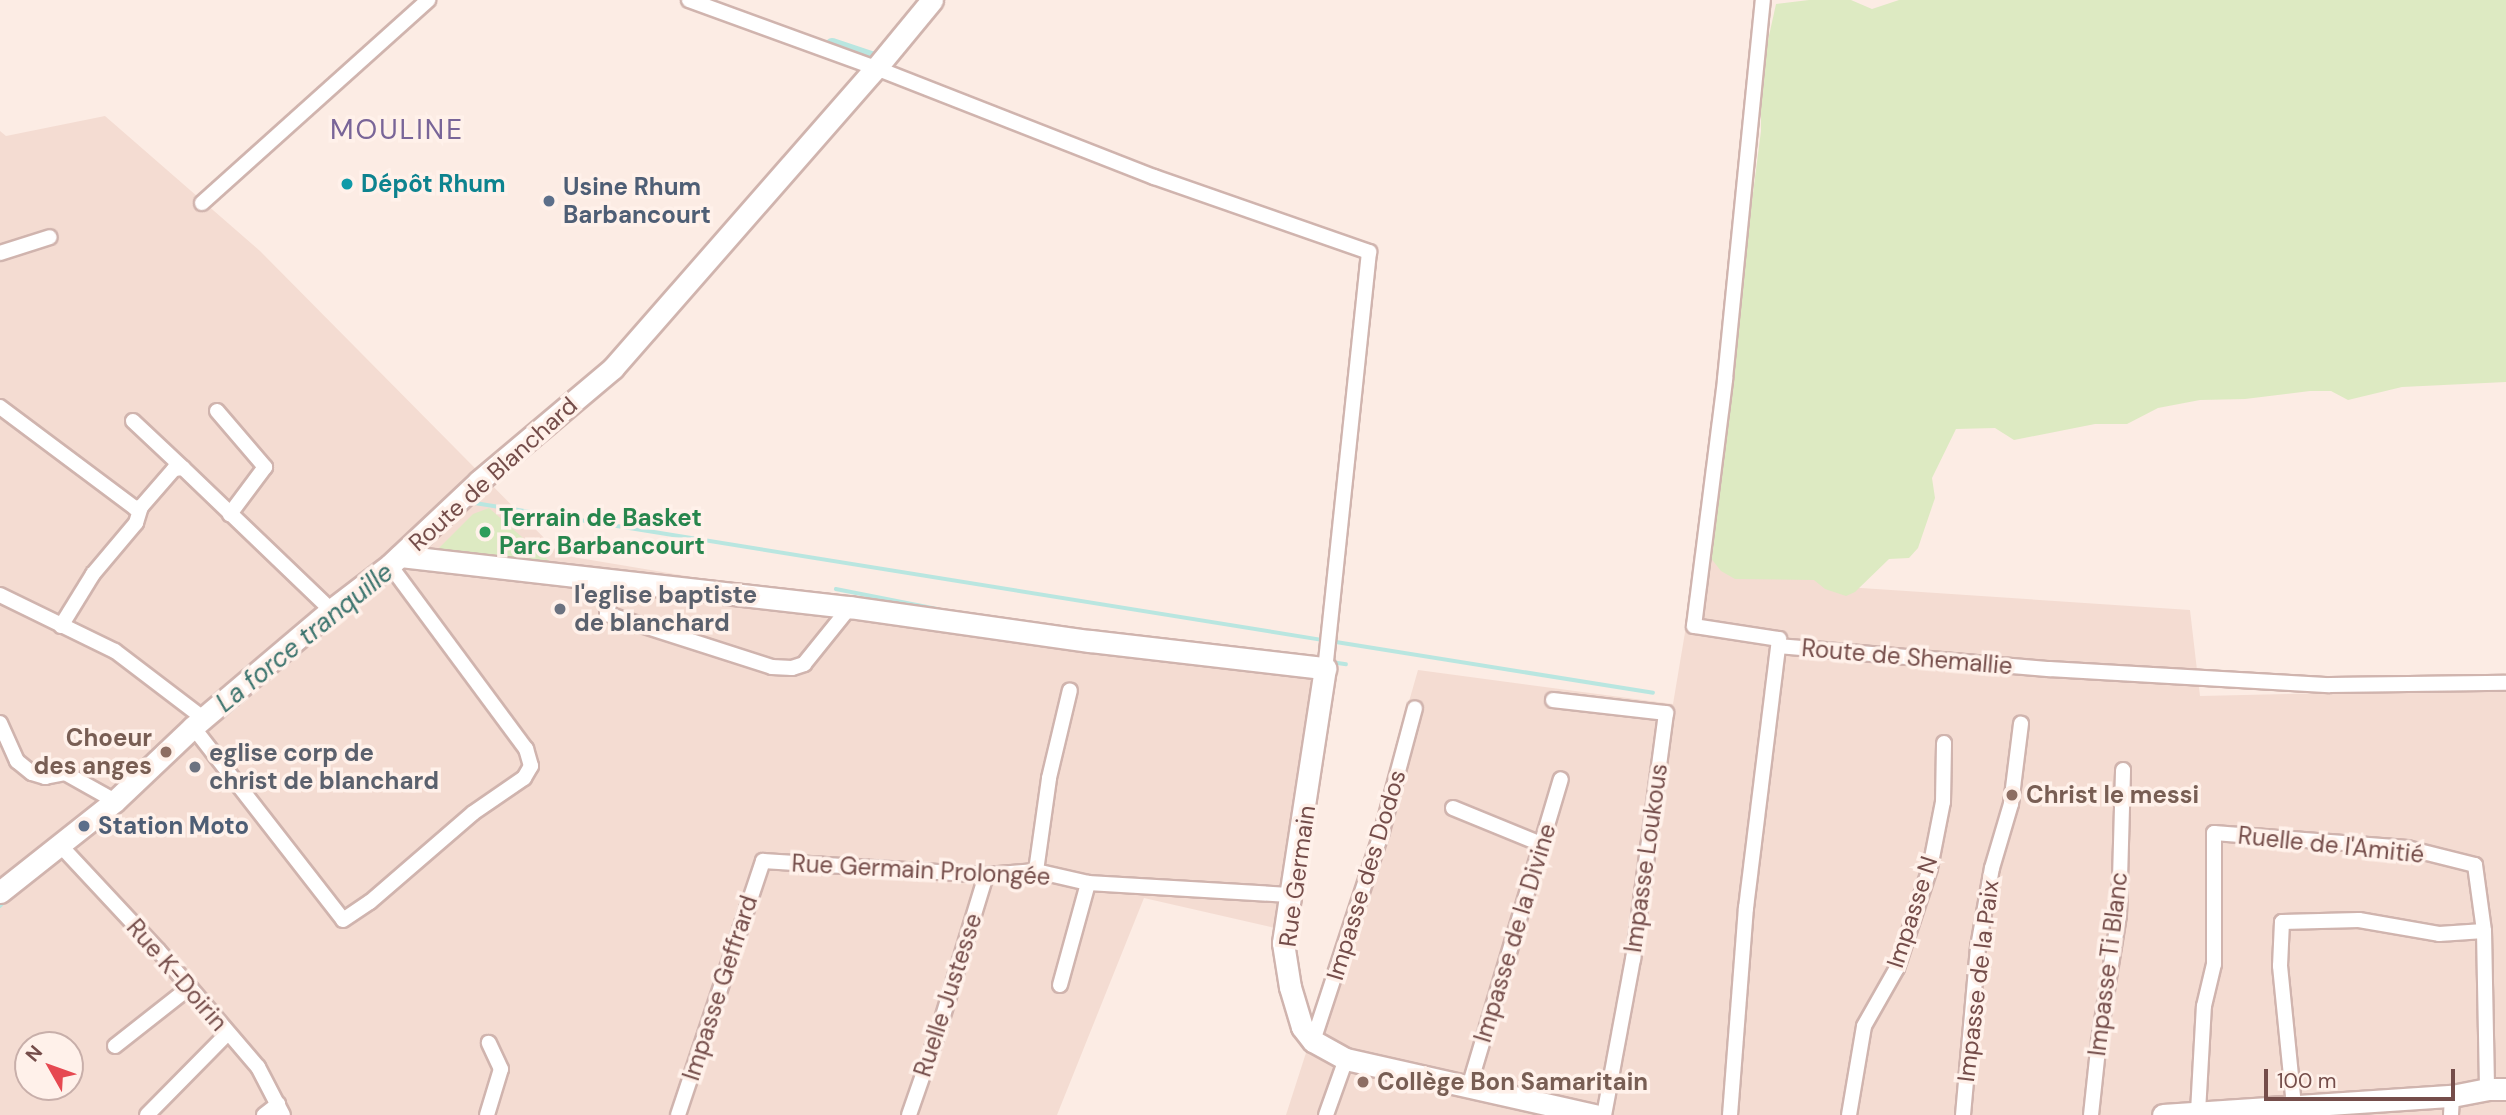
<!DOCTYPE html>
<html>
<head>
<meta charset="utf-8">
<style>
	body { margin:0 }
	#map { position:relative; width:2506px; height:1115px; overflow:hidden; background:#fcece4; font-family:"DM Sans",sans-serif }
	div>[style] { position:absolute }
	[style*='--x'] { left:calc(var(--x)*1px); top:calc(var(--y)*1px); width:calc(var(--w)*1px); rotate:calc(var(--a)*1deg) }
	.residential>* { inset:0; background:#f4dcd2 }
	.green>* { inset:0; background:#ddeac2 }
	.stream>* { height:3.5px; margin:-1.75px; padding:0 1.75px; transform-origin:1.75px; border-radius:1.75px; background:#b9e6e0 }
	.canal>* { height:14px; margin:-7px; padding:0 7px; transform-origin:7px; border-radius:7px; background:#b9e6e0 }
	.roads { filter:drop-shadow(2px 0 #d0b4ae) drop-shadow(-2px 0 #d0b4ae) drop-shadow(0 2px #d0b4ae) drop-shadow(0 -2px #d0b4ae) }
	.street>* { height:14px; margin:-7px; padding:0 7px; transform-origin:7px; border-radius:7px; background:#fff }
	.secondary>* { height:21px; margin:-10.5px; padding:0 10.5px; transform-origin:10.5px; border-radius:10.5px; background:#fff }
	.dots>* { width:19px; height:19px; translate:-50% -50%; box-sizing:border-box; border:4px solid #fff1ea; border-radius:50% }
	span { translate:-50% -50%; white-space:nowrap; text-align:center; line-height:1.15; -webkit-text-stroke:7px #fff1ea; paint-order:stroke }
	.culture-label { font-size:24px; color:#0d838f; font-weight:700 }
	.left { translate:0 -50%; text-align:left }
	.service-label { font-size:24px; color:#4e5e75; font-weight:700 }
	.street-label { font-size:24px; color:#754d4a }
	.leisure-label { font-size:24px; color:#27864d; font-weight:700 }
	.worship-label { font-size:24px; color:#5b616d; font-weight:700 }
	.education-label { font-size:24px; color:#785e54; font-weight:700 }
	.right { translate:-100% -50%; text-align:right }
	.water-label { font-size:26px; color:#3a736d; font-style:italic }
	.quarter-label { font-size:28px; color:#796598; letter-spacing:2px }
	.north { position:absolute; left:14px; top:1031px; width:70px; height:70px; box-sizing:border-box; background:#fff1ea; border:2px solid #c8afaa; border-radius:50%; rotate:310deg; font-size:19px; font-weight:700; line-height:28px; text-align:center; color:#754d4a }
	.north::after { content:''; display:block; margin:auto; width:24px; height:32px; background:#e64951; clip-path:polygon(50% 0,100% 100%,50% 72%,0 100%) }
	.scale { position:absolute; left:2264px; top:1069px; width:191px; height:32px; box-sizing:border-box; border:4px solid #754d4a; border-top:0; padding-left:9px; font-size:21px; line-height:24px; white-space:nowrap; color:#754d4a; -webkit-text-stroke:5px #fff1ea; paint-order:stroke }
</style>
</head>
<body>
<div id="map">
	<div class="residential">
		<i style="clip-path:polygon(evenodd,105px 116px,260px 251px,561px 555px,758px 588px,1333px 666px,1288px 931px,1144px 898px,1057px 1115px,0 1115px,0 131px,6px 136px,105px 116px,28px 1045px,70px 1045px,70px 1087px,28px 1087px,28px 1045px)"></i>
		<i style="clip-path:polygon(1701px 537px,1846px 587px,2190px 610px,2200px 696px,2506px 689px,2506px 1115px,1286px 1115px,1331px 975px,1418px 670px,1673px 704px)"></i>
	</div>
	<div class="green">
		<i style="clip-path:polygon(1809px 0,1851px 0,1872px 9px,1899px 0,2506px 0,2506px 382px,2402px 387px,2348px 400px,2331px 391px,2310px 391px,2245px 399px,2200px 400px,2158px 408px,2127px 424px,2095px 424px,2014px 440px,1995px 428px,1956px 429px,1932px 478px,1935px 498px,1918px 548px,1909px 558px,1889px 559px,1855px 592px,1846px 596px,1825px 589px,1814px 580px,1735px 579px,1721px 571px,1710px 557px,1711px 518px,1761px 131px,1761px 72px,1776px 4px)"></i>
		<i style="clip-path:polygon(489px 508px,555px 566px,436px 551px,473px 514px)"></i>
	</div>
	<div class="stream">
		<i style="--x:475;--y:503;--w:859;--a:9.18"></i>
		<i style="--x:836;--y:589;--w:104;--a:11.1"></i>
		<i style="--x:1330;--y:641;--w:327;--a:9.1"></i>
		<i style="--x:1331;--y:662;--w:15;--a:8"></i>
		<i style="--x:0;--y:906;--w:11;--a:-45"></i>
	</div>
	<div class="canal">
		<i style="--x:832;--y:45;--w:44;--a:18.4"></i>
	</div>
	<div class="roads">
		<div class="street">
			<i style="--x:689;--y:0;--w:199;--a:20"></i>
			<i style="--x:876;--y:68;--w:299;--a:21.4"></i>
			<i style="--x:1154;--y:177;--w:228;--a:19.2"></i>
			<i style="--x:1369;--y:252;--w:418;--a:96"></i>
			<i style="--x:202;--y:203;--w:304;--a:-41.9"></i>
			<i style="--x:0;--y:253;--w:52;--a:-17.7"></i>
			<i style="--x:0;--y:407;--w:169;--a:36.8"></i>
			<i style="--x:135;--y:508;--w:6;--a:-9"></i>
			<i style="--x:141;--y:507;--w:50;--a:-49"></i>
			<i style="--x:174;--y:469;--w:9;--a:-6"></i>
			<i style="--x:183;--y:468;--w:205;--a:43.8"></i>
			<i style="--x:217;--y:411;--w:74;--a:49.4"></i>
			<i style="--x:265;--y:467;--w:59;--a:126.7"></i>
			<i style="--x:133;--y:421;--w:69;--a:43.2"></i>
			<i style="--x:614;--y:581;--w:34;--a:102"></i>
			<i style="--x:607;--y:614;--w:173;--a:17.8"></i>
			<i style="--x:772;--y:667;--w:20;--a:3"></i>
			<i style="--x:792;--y:668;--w:13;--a:-18"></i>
			<i style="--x:804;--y:664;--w:73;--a:-51.1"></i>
			<i style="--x:0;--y:595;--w:128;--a:26"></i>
			<i style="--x:115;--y:651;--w:111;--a:37.3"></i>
			<i style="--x:61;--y:626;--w:61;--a:-58.4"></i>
			<i style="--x:93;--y:574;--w:67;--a:-49.9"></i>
			<i style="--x:136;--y:523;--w:17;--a:-73"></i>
			<i style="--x:1779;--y:646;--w:271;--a:4.9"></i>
			<i style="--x:2049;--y:669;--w:281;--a:3.3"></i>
			<i style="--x:2330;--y:685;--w:176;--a:-0.7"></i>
			<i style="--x:1553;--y:700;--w:114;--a:6.6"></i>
			<i style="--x:1666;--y:713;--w:248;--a:97.6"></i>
			<i style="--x:1633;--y:959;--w:159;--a:100.5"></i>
			<i style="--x:0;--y:723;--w:42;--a:65.9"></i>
			<i style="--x:17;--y:761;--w:19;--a:39"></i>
			<i style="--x:32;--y:773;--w:14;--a:17"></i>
			<i style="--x:45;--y:777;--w:20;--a:-11"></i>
			<i style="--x:65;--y:773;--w:57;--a:29.2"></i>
			<i style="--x:193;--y:727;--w:244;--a:52.1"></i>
			<i style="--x:343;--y:920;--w:32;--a:-34"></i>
			<i style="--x:370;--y:902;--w:136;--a:-40.8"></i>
			<i style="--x:473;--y:813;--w:62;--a:-34.5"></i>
			<i style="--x:524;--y:778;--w:14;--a:-60"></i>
			<i style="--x:531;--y:766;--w:18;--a:-106"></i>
			<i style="--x:526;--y:749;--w:229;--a:-126.5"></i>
			<i style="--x:1453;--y:808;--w:95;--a:22.2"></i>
			<i style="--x:59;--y:844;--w:145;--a:47"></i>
			<i style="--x:158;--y:950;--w:154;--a:49.5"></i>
			<i style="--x:258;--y:1067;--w:54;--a:62.5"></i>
			<i style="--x:1036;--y:871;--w:94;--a:-82"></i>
			<i style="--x:1049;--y:778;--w:90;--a:-76.6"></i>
			<i style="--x:1060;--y:985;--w:106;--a:-74.6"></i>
			<i style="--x:1313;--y:1041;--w:221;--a:-71.8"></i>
			<i style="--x:1382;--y:831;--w:127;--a:-75"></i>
			<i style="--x:115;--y:1046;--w:95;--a:-38.2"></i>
			<i style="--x:1469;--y:1087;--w:321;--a:-73.4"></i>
			<i style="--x:2294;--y:1106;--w:141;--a:-95.7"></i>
			<i style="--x:2280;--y:966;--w:44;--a:-87.4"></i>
			<i style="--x:2282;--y:922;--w:77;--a:-1.5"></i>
			<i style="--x:2359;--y:920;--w:81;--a:9.9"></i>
			<i style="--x:2439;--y:934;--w:45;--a:-3.8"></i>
			<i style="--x:2198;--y:1112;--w:106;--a:-86.8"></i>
			<i style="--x:2204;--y:1006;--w:43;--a:-76.6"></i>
			<i style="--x:2214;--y:964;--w:131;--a:-90"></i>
			<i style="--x:2214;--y:833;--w:194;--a:4.4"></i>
			<i style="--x:2407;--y:848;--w:70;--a:14"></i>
			<i style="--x:2475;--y:865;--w:67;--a:82.2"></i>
			<i style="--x:2484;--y:931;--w:158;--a:88.9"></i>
			<i style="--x:147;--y:1115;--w:115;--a:-45.4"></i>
			<i style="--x:264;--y:1115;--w:18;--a:-38"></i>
			<i style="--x:487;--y:1115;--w:48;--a:-73.1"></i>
			<i style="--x:501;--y:1069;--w:29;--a:-115"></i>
			<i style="--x:678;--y:1115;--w:268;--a:-71.5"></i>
			<i style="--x:763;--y:861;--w:223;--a:3.6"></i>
			<i style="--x:986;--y:875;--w:50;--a:-4.6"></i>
			<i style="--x:1036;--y:871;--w:53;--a:13"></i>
			<i style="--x:1088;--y:883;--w:201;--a:3.4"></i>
			<i style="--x:909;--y:1115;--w:91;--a:-70.8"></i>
			<i style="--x:939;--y:1029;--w:161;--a:-73"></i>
			<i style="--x:1326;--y:1115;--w:59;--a:-70.3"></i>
			<i style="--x:1730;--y:1115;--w:208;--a:-85.6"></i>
			<i style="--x:1746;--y:908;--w:271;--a:-83"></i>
			<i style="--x:1779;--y:639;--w:86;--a:-171.3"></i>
			<i style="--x:1694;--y:626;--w:249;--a:-82.8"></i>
			<i style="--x:1725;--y:379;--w:381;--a:-84.3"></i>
			<i style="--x:1849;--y:1115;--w:90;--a:-80.4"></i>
			<i style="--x:1864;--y:1026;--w:67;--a:-60.4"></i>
			<i style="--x:1897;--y:968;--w:105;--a:-71.7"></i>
			<i style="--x:1930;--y:868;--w:67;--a:-78.9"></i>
			<i style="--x:1943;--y:802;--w:59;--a:-89"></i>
			<i style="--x:1963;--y:1115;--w:169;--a:-84.9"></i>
			<i style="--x:1978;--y:947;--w:80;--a:-80"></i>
			<i style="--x:1992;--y:868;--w:67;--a:-73.5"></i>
			<i style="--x:2011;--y:804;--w:81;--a:-82.9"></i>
			<i style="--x:2091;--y:1115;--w:75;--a:-83.9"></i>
			<i style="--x:2099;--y:1040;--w:127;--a:-80.9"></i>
			<i style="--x:2119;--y:915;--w:145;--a:-88.4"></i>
			<i style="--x:2451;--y:1115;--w:19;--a:-87"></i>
		</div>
		<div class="secondary">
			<i style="--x:400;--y:556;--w:453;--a:6.5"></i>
			<i style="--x:850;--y:607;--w:242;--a:8.1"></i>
			<i style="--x:1090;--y:641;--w:237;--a:6.6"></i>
			<i style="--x:1325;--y:668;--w:278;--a:98.7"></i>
			<i style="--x:1283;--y:943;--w:45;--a:81"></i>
			<i style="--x:1290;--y:987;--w:42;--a:73.3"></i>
			<i style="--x:1302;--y:1027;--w:18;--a:52"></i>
			<i style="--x:1313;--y:1041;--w:38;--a:29"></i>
			<i style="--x:1346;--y:1059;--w:255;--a:12.7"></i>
			<i style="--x:0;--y:892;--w:147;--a:-38.4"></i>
			<i style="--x:115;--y:801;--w:108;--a:-43.5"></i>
			<i style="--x:193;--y:727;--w:181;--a:-40.3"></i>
			<i style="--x:331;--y:610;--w:74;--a:-37.3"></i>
			<i style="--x:390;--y:565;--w:122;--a:-43.3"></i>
			<i style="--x:479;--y:481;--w:175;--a:-40.1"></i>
			<i style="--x:613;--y:368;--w:399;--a:-48.8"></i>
			<i style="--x:876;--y:68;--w:88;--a:-50.5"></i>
			<i style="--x:2163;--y:1115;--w:290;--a:-3.8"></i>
			<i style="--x:2452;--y:1096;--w:36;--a:-11"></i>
			<i style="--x:2487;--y:1089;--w:19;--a:0"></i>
		</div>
	</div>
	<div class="dots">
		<i style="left:347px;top:184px;background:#0f9aa8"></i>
		<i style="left:549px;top:201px;background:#5c6f8a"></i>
		<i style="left:485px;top:532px;background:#2e9e5b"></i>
		<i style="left:560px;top:609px;background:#6b7280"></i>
		<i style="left:166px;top:752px;background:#8d6e63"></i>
		<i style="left:195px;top:767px;background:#6b7280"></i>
		<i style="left:2012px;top:795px;background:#8d6e63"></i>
		<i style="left:84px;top:826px;background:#5c6f8a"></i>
		<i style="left:1363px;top:1082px;background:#8d6e63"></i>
	</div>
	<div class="culture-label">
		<span class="left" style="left:361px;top:184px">Dépôt Rhum</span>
	</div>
	<div class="service-label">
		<span class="left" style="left:563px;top:201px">Usine Rhum<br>Barbancourt</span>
		<span class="left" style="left:98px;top:826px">Station Moto</span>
	</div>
	<div class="street-label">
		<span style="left:493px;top:474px;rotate:-42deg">Route de Blanchard</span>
		<span style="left:1907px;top:657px;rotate:5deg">Route de Shemallie</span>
		<span style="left:2331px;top:845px;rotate:6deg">Ruelle de l'Amitié</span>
		<span style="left:1646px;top:858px;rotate:-82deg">Impasse Loukous</span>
		<span style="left:921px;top:870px;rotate:3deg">Rue Germain Prolongée</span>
		<span style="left:1366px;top:875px;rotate:-73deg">Impasse des Dodos</span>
		<span style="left:1297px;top:876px;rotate:-82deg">Rue Germain</span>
		<span style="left:1912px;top:912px;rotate:-72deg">Impasse N</span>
		<span style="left:1515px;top:933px;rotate:-73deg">Impasse de la Divine</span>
		<span style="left:2108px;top:964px;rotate:-83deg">Impasse Ti Blanc</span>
		<span style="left:177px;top:975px;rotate:49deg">Rue K-Doirin</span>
		<span style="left:1978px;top:981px;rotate:-83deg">Impasse de la Paix</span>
		<span style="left:720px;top:988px;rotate:-72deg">Impasse Geffrard</span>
		<span style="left:948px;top:995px;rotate:-72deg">Ruelle Justesse</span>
	</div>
	<div class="leisure-label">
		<span class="left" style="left:499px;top:532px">Terrain de Basket<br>Parc Barbancourt</span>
	</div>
	<div class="worship-label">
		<span class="left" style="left:574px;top:609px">l'eglise baptiste<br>de blanchard</span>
		<span class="left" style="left:209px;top:767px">eglise corp de<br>christ de blanchard</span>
	</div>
	<div class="education-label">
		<span class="right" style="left:152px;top:752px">Choeur<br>des anges</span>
		<span class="left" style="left:2026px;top:795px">Christ le messi</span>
		<span class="left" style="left:1377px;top:1082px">Collège Bon Samaritain</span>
	</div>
	<div class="water-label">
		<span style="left:305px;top:638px;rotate:-39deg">La force tranquille</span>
	</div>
	<div class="quarter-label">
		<span style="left:397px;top:130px">MOULINE</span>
	</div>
	<div class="north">N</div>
	<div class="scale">100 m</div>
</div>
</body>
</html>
